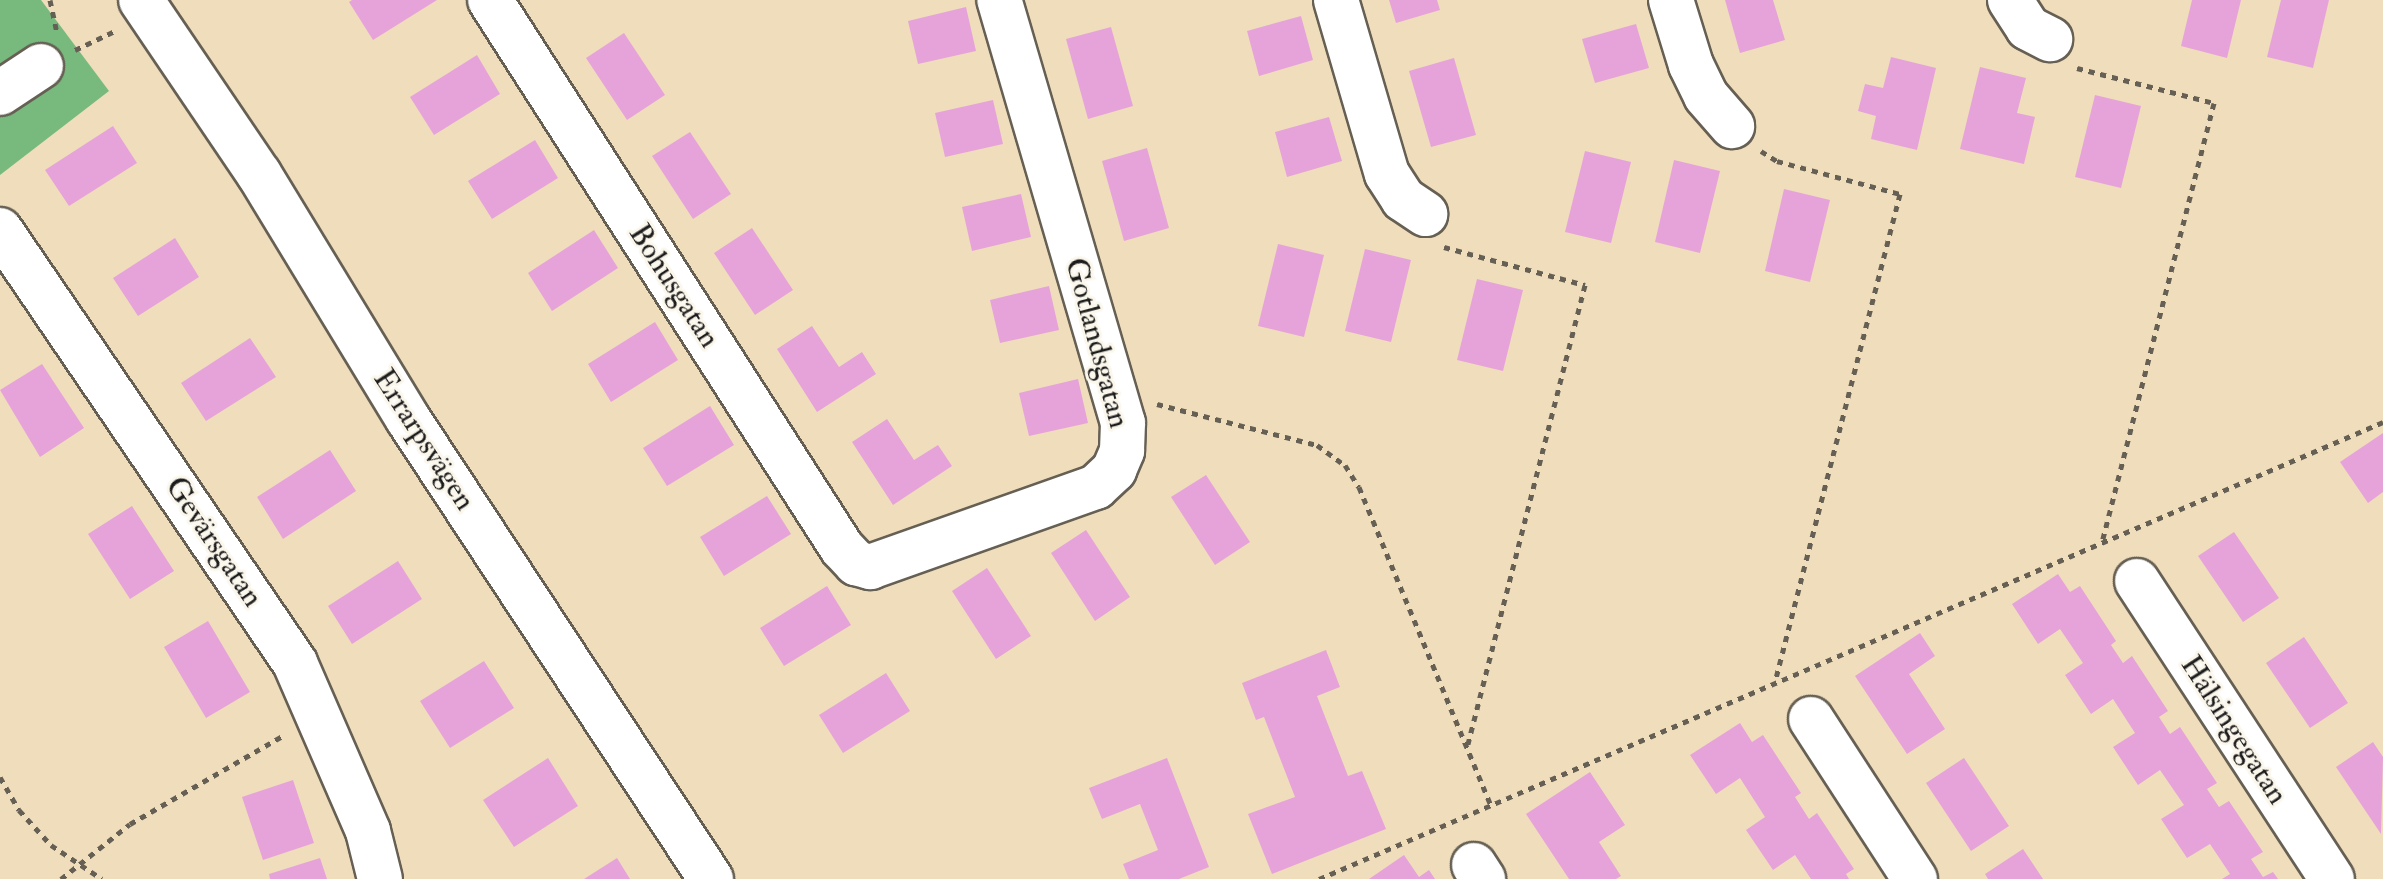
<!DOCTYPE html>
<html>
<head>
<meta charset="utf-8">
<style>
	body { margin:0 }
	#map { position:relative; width:2383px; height:879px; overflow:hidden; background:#f0ddbc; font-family:"IM FELL Double Pica",serif }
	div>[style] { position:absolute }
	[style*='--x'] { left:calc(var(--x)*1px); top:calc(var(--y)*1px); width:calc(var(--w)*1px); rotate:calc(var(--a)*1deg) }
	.forest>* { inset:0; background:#78ba7e }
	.building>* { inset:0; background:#e6a3da }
	.path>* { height:5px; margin-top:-2.5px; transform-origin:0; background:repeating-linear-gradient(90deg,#666054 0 6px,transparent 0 12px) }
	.roads { filter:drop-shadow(2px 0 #666054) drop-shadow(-2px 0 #666054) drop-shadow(0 2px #666054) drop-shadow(0 -2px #666054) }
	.minor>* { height:44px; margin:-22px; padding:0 22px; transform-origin:22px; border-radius:22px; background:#fff }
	span { translate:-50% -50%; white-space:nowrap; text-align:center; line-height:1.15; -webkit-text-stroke:6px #fbf7ec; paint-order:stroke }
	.street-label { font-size:30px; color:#1c1c1c }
</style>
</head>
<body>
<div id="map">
	<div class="forest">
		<i style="clip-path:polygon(0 0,41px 0,109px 91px,0 175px)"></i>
	</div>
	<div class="building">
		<i style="clip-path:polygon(437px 0,373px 40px,349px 2px,352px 0)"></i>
		<i style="clip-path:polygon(1389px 0,1437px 0,1440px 10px,1396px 23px)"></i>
		<i style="clip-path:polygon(1725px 0,1773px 0,1785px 40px,1740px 53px)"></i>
		<i style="clip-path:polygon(2192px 0,2241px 0,2227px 58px,2181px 46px)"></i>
		<i style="clip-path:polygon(2281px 0,2329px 0,2313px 68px,2267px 57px)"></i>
		<i style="clip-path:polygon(966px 7px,976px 51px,918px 64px,908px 21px)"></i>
		<i style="clip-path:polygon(1301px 16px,1313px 60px,1259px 76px,1247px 31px)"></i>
		<i style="clip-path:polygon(1636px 24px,1649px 68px,1595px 83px,1582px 39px)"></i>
		<i style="clip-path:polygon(1111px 27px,1133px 106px,1088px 119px,1066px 39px)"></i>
		<i style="clip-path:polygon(624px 33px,665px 95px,627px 120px,586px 58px)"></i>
		<i style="clip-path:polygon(477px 55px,500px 94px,434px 135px,410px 97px)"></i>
		<i style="clip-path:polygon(1891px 57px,1936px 68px,1917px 150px,1871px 139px,1876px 116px,1858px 111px,1865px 84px,1883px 88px)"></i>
		<i style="clip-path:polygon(1454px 58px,1476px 135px,1431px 147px,1409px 71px)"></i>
		<i style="clip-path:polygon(1980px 67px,2026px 78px,2017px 113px,2035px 117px,2024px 164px,1960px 149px)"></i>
		<i style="clip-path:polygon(2095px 95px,2141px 106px,2121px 188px,2075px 177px)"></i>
		<i style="clip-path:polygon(993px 100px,1003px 144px,945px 157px,935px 113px)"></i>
		<i style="clip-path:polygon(1329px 117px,1342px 161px,1287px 177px,1275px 132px)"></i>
		<i style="clip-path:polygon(113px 126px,137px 163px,69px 206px,45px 170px)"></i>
		<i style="clip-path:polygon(690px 132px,731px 194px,693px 219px,652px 156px)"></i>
		<i style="clip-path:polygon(535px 140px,558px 178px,492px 219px,468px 181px)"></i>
		<i style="clip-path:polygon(1147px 148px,1169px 228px,1124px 241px,1102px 161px)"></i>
		<i style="clip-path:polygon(1585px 151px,1631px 162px,1611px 243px,1565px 232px)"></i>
		<i style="clip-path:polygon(1674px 160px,1720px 171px,1700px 253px,1655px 242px)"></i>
		<i style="clip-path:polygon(1784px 189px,1830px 200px,1810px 282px,1765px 271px)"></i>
		<i style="clip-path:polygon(1021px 194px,1031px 237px,972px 251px,962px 207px)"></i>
		<i style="clip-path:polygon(752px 228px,793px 290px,755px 315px,714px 253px)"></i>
		<i style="clip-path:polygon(594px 230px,618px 268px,552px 311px,528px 273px)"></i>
		<i style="clip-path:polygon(175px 238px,199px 277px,138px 316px,113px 278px)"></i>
		<i style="clip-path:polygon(1278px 244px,1324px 255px,1304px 337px,1258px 326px)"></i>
		<i style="clip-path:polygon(1365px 249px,1411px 260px,1391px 342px,1345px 331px)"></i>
		<i style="clip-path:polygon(1477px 279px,1523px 290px,1503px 371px,1457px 360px)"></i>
		<i style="clip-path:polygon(1049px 286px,1059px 330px,1000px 343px,990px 300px)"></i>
		<i style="clip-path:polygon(655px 322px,678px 360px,611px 402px,588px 364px)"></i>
		<i style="clip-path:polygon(812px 326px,839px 367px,862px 352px,876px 374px,817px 412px,777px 349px)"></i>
		<i style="clip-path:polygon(250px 338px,276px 377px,206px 421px,181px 383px)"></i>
		<i style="clip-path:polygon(42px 364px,84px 428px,40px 457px,0 390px)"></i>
		<i style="clip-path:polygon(1078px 379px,1088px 423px,1029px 436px,1019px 393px)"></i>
		<i style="clip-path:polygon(710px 406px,734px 445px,667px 486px,643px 448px)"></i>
		<i style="clip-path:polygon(887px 419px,914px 460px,938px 445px,952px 466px,893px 505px,852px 442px)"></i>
		<i style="clip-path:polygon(2383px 433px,2383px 492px,2368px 503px,2340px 462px)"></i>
		<i style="clip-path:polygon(330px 450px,356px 491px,283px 539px,257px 497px)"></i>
		<i style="clip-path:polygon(1206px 475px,1250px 542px,1215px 565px,1171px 497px)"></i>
		<i style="clip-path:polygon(767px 496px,791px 534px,724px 576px,700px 537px)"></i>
		<i style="clip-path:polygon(132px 506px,174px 571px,130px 599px,88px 534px)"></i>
		<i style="clip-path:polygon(1086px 530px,1130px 597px,1095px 621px,1051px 553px)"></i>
		<i style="clip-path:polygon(2234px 532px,2279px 598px,2243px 622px,2198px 556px)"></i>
		<i style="clip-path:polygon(398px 561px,422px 599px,352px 644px,328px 606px)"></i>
		<i style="clip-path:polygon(987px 568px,1031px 636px,996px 659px,952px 591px)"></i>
		<i style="clip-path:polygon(2058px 574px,2070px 592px,2080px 586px,2116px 641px,2111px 645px,2123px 663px,2132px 656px,2168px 711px,2159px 717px,2170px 734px,2180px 727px,2217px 783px,2207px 789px,2219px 807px,2229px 801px,2263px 852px,2251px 859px,2263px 877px,2273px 872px,2278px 879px,2222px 879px,2230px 874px,2210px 844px,2187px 858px,2161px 819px,2184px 805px,2160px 770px,2138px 785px,2113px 747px,2135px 733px,2113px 699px,2091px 714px,2065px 675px,2083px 663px,2060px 629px,2038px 644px,2012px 604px)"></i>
		<i style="clip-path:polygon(827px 586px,851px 625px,784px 666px,760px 628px)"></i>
		<i style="clip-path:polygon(208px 621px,250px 692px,206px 718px,164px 647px)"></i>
		<i style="clip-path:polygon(1920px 633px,1935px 656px,1909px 674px,1945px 729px,1907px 754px,1855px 676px)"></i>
		<i style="clip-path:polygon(2304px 637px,2348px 703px,2310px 728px,2266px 663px)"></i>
		<i style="clip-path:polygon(1326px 650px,1340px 687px,1317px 696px,1348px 776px,1362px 771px,1386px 829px,1272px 874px,1248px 814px,1295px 797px,1264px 717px,1256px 720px,1242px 683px)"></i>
		<i style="clip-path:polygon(484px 661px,514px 708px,450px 748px,420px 701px)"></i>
		<i style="clip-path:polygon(886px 673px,910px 711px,843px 753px,819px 715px)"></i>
		<i style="clip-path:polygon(1740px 723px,1752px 742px,1763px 735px,1801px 793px,1795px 797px,1809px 819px,1817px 813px,1854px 869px,1846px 874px,1849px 879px,1811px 879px,1795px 855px,1773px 870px,1746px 830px,1765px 817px,1740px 778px,1716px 794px,1690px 755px)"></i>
		<i style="clip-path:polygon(2373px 742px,2383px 757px,2381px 834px,2336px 767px)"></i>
		<i style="clip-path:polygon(548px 758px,578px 806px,514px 847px,483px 800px)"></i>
		<i style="clip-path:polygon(1167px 758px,1209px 867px,1179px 879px,1129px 879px,1123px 864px,1158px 850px,1140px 804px,1102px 819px,1089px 788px)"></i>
		<i style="clip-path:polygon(1964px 758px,2009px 826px,1971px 851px,1926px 783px)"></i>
		<i style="clip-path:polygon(1590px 772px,1625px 825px,1599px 842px,1621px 876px,1616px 879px,1569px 879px,1526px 814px)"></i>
		<i style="clip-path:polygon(293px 780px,314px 843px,263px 860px,242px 797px)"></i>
		<i style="clip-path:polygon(2023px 849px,2043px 879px,1988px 879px,1985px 874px)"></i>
		<i style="clip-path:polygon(1404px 855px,1419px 877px,1429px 870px,1435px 879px,1369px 879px)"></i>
		<i style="clip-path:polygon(320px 858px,327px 879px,270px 879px,269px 874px)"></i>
		<i style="clip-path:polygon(617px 858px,630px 879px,584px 879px)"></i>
	</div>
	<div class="path">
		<i style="--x:50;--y:0;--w:33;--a:78"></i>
		<i style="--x:75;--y:50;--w:47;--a:-25.5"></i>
		<i style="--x:2077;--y:68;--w:141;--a:14.3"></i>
		<i style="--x:2214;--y:103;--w:453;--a:104.3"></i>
		<i style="--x:1761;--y:151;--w:19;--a:32"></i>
		<i style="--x:1777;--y:161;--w:127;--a:15"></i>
		<i style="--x:1900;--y:194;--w:504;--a:104.37"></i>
		<i style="--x:1444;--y:247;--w:146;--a:15.1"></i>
		<i style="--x:1585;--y:285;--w:477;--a:104.3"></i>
		<i style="--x:1157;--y:404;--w:165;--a:14.4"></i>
		<i style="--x:1317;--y:445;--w:34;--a:36"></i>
		<i style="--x:1345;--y:465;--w:26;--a:58"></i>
		<i style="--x:1359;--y:487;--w:344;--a:67.5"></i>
		<i style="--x:0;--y:777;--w:38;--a:60"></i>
		<i style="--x:19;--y:810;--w:47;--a:47.6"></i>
		<i style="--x:51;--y:845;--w:61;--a:33.7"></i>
		<i style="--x:61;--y:879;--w:88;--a:-38.6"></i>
		<i style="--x:130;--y:824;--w:178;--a:-30"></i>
		<i style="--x:1319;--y:879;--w:1158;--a:-23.24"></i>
	</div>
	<div class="roads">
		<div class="minor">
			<i style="--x:141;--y:0;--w:210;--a:55.9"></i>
			<i style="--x:259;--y:174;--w:287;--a:58.7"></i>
			<i style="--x:408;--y:419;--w:551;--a:56.63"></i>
			<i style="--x:490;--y:0;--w:651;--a:57.29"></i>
			<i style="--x:842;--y:548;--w:21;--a:47"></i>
			<i style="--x:856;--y:563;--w:15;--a:16"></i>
			<i style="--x:870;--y:567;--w:240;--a:-19.5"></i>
			<i style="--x:1096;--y:487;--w:25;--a:-43"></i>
			<i style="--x:1114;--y:470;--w:21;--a:-67"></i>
			<i style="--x:1122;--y:451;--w:28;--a:-88"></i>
			<i style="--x:1123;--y:423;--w:441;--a:-106.3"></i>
			<i style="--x:1336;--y:0;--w:181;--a:73.7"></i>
			<i style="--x:1387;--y:174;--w:30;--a:57"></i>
			<i style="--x:1403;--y:199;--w:27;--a:34"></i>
			<i style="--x:1671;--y:0;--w:68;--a:72.9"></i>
			<i style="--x:1691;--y:65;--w:34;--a:64"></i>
			<i style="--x:1706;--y:96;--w:40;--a:49"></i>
			<i style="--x:2010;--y:0;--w:33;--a:57"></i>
			<i style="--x:2028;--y:28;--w:25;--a:27"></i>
			<i style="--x:0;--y:93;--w:49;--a:-33.4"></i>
			<i style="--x:0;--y:230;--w:524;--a:55.73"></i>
			<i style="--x:295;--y:663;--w:183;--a:66.5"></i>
			<i style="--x:368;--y:831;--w:49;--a:76"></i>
			<i style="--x:2137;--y:581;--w:356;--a:56.8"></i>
			<i style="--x:1811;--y:719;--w:191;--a:57"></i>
			<i style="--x:1474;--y:865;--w:17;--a:57"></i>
		</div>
	</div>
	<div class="street-label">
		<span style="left:674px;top:286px;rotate:57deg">Bohusgatan</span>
		<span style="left:1097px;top:343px;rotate:75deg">Gotlandsgatan</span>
		<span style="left:424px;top:440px;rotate:57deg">Errarpsvägen</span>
		<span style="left:214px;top:542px;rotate:56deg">Gevärsgatan</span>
		<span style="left:2234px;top:730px;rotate:57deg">Hälsingegatan</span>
	</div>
</div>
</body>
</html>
